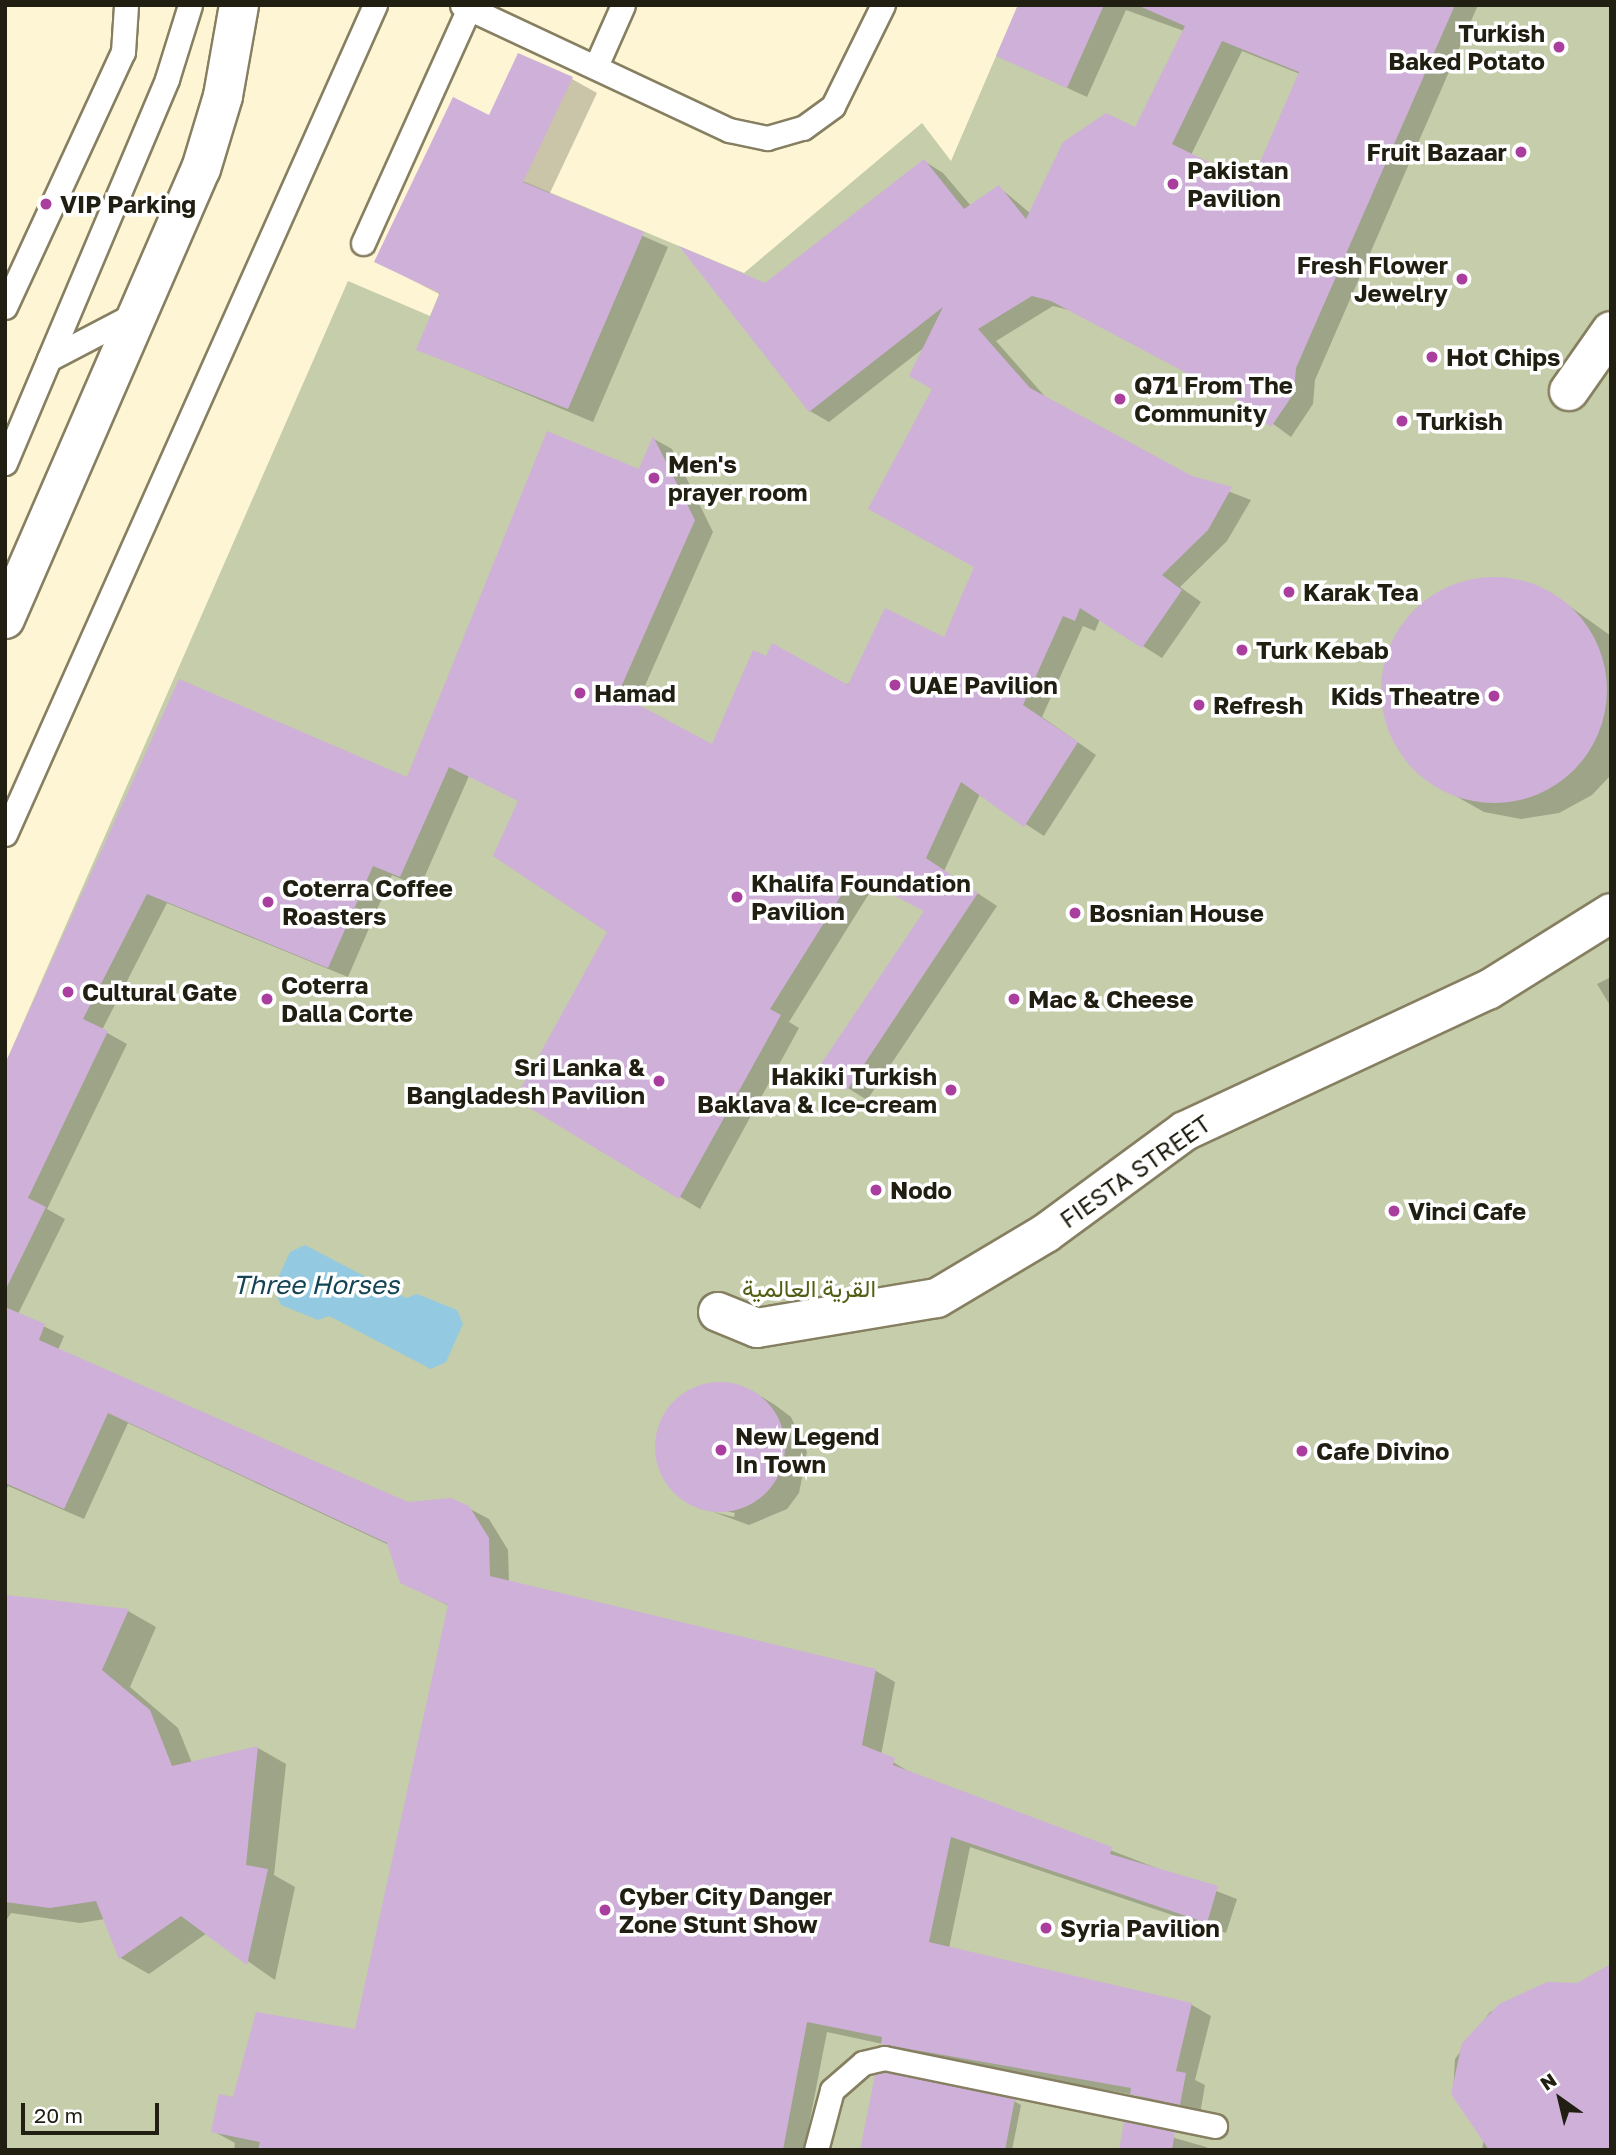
<!DOCTYPE html>
<html>
<head>
<meta charset="utf-8">
<style>
	body { margin:0 }
	#map { position:relative; width:1616px; height:2155px; overflow:hidden; background:#fdf5d4; font-family:"Golos Text",Vazirmatn,sans-serif }
	div>[style] { position:absolute }
	[style*='--x'] { left:calc(var(--x)*1px); top:calc(var(--y)*1px); width:calc(var(--w)*1px); rotate:calc(var(--a)*1deg) }
	.green>* { inset:0; background:#c5cdaa }
	.water>* { inset:0; background:#93cae1 }
	.shadow>* { inset:0; background:#0003 }
	.building>* { inset:0; background:#cfb0d9 }
	.round { border-radius:50% }
	.roads { filter:drop-shadow(2px 0 #867f61) drop-shadow(-2px 0 #867f61) drop-shadow(0 2px #867f61) drop-shadow(0 -2px #867f61) }
	.lane>* { height:23px; margin:-11.5px; padding:0 11.5px; transform-origin:11.5px; border-radius:11.5px; background:#fff }
	.street>* { height:38px; margin:-19px; padding:0 19px; transform-origin:19px; border-radius:19px; background:#fff }
	.secondary>* { height:38px; margin:-19px; padding:0 19px; transform-origin:19px; border-radius:19px; background:#fff }
	.dots>* { width:19px; height:19px; translate:-50% -50%; box-sizing:border-box; border:4px solid #fff; border-radius:50% }
	span { translate:-50% -50%; white-space:nowrap; text-align:center; line-height:1.15; -webkit-text-stroke:7px #fff; paint-order:stroke }
	.poi-label { font-size:24px; color:#211e12; font-weight:700 }
	.right { translate:-100% -50%; text-align:right }
	.left { translate:0 -50%; text-align:left }
	.street-label { font-size:24px; color:#211e12 }
	.park-label { font-size:24px; color:#525e14 }
	.water-label { font-size:26px; color:#154455; font-style:italic }
	.frame { position:absolute; inset:0; border:7px solid #211e12; pointer-events:none }
	.north { position:absolute; left:1525px; top:2064px; width:70px; height:70px; -webkit-text-stroke:5px #fff; paint-order:stroke; rotate:326deg; font-size:19px; font-weight:700; line-height:28px; text-align:center; color:#211e12 }
	.north::after { content:''; display:block; margin:auto; width:24px; height:32px; background:#211e12; clip-path:polygon(50% 0,100% 100%,50% 72%,0 100%) }
	.scale { position:absolute; left:21px; top:2103px; width:138px; height:32px; box-sizing:border-box; border:4px solid #211e12; border-top:0; padding-left:9px; font-size:21px; line-height:24px; white-space:nowrap; color:#211e12; -webkit-text-stroke:5px #fff; paint-order:stroke }
</style>
</head>
<body>
<div id="map">
	<div class="green">
		<i style="clip-path:polygon(1018px 5px,1611px 5px,1611px 2150px,5px 2150px,5px 1064px,348px 281px,430px 316px,491px 168px,744px 273px,922px 123px,951px 161px)"></i>
	</div>
	<div class="water">
		<i style="clip-path:polygon(305px 1245px,406px 1298px,417px 1294px,457px 1310px,463px 1324px,446px 1362px,431px 1369px,329px 1316px,318px 1320px,281px 1305px,273px 1289px,290px 1252px)"></i>
	</div>
	<div class="shadow">
		<i style="clip-path:polygon(evenodd,1019px 5px,1478px 5px,1315px 380px,1313px 404px,1291px 437px,1245px 403px,1073px 311px,1053px 306px,996px 341px,1048px 400px,1191px 477px,1251px 500px,1227px 541px,1180px 587px,1201px 602px,1162px 658px,1100px 619px,1095px 631px,1083px 626px,1042px 717px,1096px 755px,1044px 836px,980px 794px,944px 871px,997px 906px,867px 1100px,819px 1070px,926px 911px,875px 884px,789px 1022px,799px 1028px,700px 1209px,518px 1098px,610px 931px,519px 801px,469px 776px,420px 887px,392px 875px,348px 977px,167px 903px,102px 1030px,127px 1044px,47px 1209px,65px 1219px,18px 1314px,64px 1336px,58px 1350px,408px 1504px,468px 1508px,489px 1519px,508px 1550px,509px 1583px,876px 1671px,895px 1682px,881px 1755px,913px 1774px,1237px 1899px,1226px 1933px,970px 1847px,949px 1948px,1192px 2005px,1211px 2016px,1195px 2080px,1205px 2085px,1200px 2114px,1135px 2095px,902px 2055px,883px 2044px,827px 2032px,804px 2150px,234px 2150px,235px 2143px,213px 2131px,234px 2099px,356px 2031px,449px 1606px,402px 1582px,389px 1545px,128px 1423px,84px 1519px,8px 1486px,5px 1493px,5px 1075px,180px 681px,408px 780px,640px 472px,654px 439px,672px 449px,713px 532px,636px 706px,712px 747px,945px 639px,976px 566px,925px 347px,829px 422px,810px 411px,765px 285px,924px 161px,943px 173px,971px 206px,999px 187px,1031px 214px,1136px 129px,1184px 31px,1126px 10px,1087px 97px,998px 56px,1019px 5px,1242px 51px,1300px 74px,1252px 186px,1191px 155px,1242px 51px)"></i>
		<i style="clip-path:polygon(572px 79px,597px 93px,549px 195px,668px 247px,593px 422px,418px 349px,441px 295px,377px 262px,489px 118px)"></i>
		<i style="clip-path:polygon(1482px 579px,1518px 580px,1551px 593px,1611px 636px,1611px 775px,1592px 795px,1559px 813px,1521px 819px,1484px 812px,1454px 795px,1421px 775px,1397px 746px,1384px 711px,1384px 673px,1396px 637px,1418px 608px,1447px 588px)"></i>
		<i style="clip-path:polygon(1611px 977px,1611px 1007px,1597px 984px)"></i>
		<i style="clip-path:polygon(evenodd,714px 1384px,752px 1391px,775px 1405px,791px 1417px,807px 1452px,799px 1493px,787px 1509px,749px 1525px,686px 1502px,660px 1471px,658px 1431px,678px 1399px,714px 1384px,698px 1505px,735px 1513px,734px 1517px,698px 1508px,698px 1505px)"></i>
		<i style="clip-path:polygon(7px 1597px,128px 1611px,156px 1627px,130px 1687px,178px 1728px,192px 1763px,258px 1748px,286px 1764px,274px 1875px,295px 1887px,275px 1980px,207px 1933px,149px 1974px,121px 1958px,105px 1919px,80px 1923px,11px 1913px,5px 1922px,5px 1625px,12px 1621px)"></i>
		<i style="clip-path:polygon(1547px 1984px,1577px 1984px,1611px 2150px,1482px 2150px,1484px 2139px,1453px 2094px,1455px 2059px,1490px 2012px)"></i>
		<i style="clip-path:polygon(1014px 2101px,1021px 2105px,1012px 2150px,862px 2150px)"></i>
		<i style="clip-path:polygon(1126px 2124px,1206px 2147px,1211px 2150px,1121px 2150px)"></i>
	</div>
	<div class="building">
		<i style="clip-path:polygon(1018px 5px,1104px 5px,1067px 88px,996px 56px)"></i>
		<i style="clip-path:polygon(evenodd,1137px 5px,1455px 5px,1296px 368px,1294px 393px,1271px 427px,1241px 402px,1051px 301px,1032px 296px,978px 329px,1030px 388px,1192px 476px,1232px 487px,1208px 530px,1162px 575px,1182px 590px,1142px 648px,1080px 608px,1075px 621px,1063px 616px,1023px 705px,1078px 742px,1024px 827px,961px 782px,926px 858px,978px 893px,847px 1090px,817px 1070px,924px 911px,854px 875px,770px 1009px,781px 1015px,679px 1199px,515px 1099px,607px 932px,493px 856px,518px 801px,449px 767px,400px 877px,373px 866px,328px 968px,147px 894px,83px 1019px,108px 1031px,28px 1198px,46px 1207px,5px 1291px,5px 1064px,179px 679px,407px 777px,547px 431px,639px 469px,653px 436px,695px 520px,618px 694px,712px 744px,753px 650px,766px 656px,772px 643px,848px 685px,885px 608px,944px 637px,974px 567px,868px 509px,932px 389px,909px 376px,943px 307px,809px 412px,679px 246px,765px 283px,924px 159px,964px 209px,999px 185px,1026px 219px,1063px 142px,1106px 113px,1135px 127px,1185px 26px,1137px 5px,1222px 41px,1299px 72px,1251px 183px,1172px 144px,1222px 41px)"></i>
		<i style="clip-path:polygon(518px 53px,573px 77px,523px 182px,644px 232px,568px 409px,416px 350px,440px 293px,374px 262px,453px 97px,489px 115px)"></i>
		<i class="round" style="left:1381px;top:577px;width:226px;height:226px"></i>
		<i style="clip-path:polygon(5px 1307px,45px 1324px,39px 1340px,408px 1502px,451px 1498px,469px 1506px,489px 1538px,490px 1576px,876px 1669px,862px 1745px,895px 1758px,893px 1765px,1112px 1847px,1110px 1854px,1218px 1886px,1207px 1923px,951px 1837px,929px 1942px,1192px 2003px,1176px 2071px,1186px 2073px,1180px 2105px,1130px 2094px,1131px 2088px,881px 2044px,882px 2037px,807px 2022px,783px 2150px,258px 2150px,260px 2142px,211px 2132px,219px 2094px,233px 2097px,256px 2012px,355px 2029px,448px 1605px,400px 1583px,387px 1543px,108px 1413px,64px 1509px,5px 1483px)"></i>
		<i class="round" style="left:655px;top:1382px;width:130px;height:130px"></i>
		<i style="clip-path:polygon(6px 1595px,129px 1609px,102px 1670px,150px 1710px,172px 1766px,258px 1746px,246px 1865px,268px 1869px,247px 1965px,181px 1916px,119px 1959px,96px 1901px,50px 1908px,5px 1902px)"></i>
		<i style="clip-path:polygon(1611px 1964px,1611px 2150px,1489px 2150px,1451px 2094px,1462px 2043px,1499px 2004px,1547px 1982px,1577px 1983px)"></i>
		<i style="clip-path:polygon(884px 2072px,1015px 2099px,1005px 2150px,860px 2150px,875px 2075px)"></i>
		<i style="clip-path:polygon(1124px 2122px,1175px 2132px,1172px 2150px,1119px 2150px)"></i>
	</div>
	<div class="roads">
		<div class="lane">
			<i style="--x:462;--y:5;--w:295;--a:25.1"></i>
			<i style="--x:729;--y:130;--w:39;--a:12"></i>
			<i style="--x:767;--y:138;--w:37;--a:-16"></i>
			<i style="--x:803;--y:128;--w:37;--a:-36"></i>
			<i style="--x:833;--y:106;--w:113;--a:-63.7"></i>
			<i style="--x:596;--y:66;--w:67;--a:-66.1"></i>
			<i style="--x:363;--y:243;--w:258;--a:-65.7"></i>
			<i style="--x:5;--y:307;--w:281;--a:-65.2"></i>
			<i style="--x:123;--y:52;--w:47;--a:-86.3"></i>
			<i style="--x:49;--y:359;--w:102;--a:-27.6"></i>
			<i style="--x:5;--y:463;--w:417;--a:-67.1"></i>
			<i style="--x:167;--y:79;--w:77;--a:-72.7"></i>
			<i style="--x:5;--y:834;--w:908;--a:-65.95"></i>
			<i style="--x:816;--y:2150;--w:62;--a:-75.1"></i>
			<i style="--x:832;--y:2090;--w:41;--a:-41.1"></i>
			<i style="--x:863;--y:2063;--w:22;--a:-13"></i>
			<i style="--x:884;--y:2058;--w:338;--a:11.6"></i>
		</div>
		<div class="street">
			<i style="--x:1569;--y:391;--w:73;--a:-55"></i>
			<i style="--x:718;--y:1312;--w:42;--a:22.3"></i>
			<i style="--x:757;--y:1328;--w:182;--a:-9.5"></i>
			<i style="--x:937;--y:1298;--w:127;--a:-30.8"></i>
			<i style="--x:1046;--y:1233;--w:172;--a:-36.3"></i>
			<i style="--x:1185;--y:1131;--w:334;--a:-25"></i>
			<i style="--x:1488;--y:990;--w:145;--a:-32"></i>
		</div>
		<div class="secondary">
			<i style="--x:5;--y:619;--w:491;--a:-66.5"></i>
			<i style="--x:201;--y:169;--w:76;--a:-73.2"></i>
			<i style="--x:223;--y:96;--w:92;--a:-80"></i>
		</div>
	</div>
	<div class="dots">
		<i style="left:1559px;top:47px;background:#aa3e9e"></i>
		<i style="left:1521px;top:152px;background:#aa3e9e"></i>
		<i style="left:1173px;top:184px;background:#aa3e9e"></i>
		<i style="left:46px;top:204px;background:#aa3e9e"></i>
		<i style="left:1462px;top:279px;background:#aa3e9e"></i>
		<i style="left:1432px;top:357px;background:#aa3e9e"></i>
		<i style="left:1120px;top:399px;background:#aa3e9e"></i>
		<i style="left:1402px;top:421px;background:#aa3e9e"></i>
		<i style="left:654px;top:478px;background:#aa3e9e"></i>
		<i style="left:1289px;top:592px;background:#aa3e9e"></i>
		<i style="left:1242px;top:650px;background:#aa3e9e"></i>
		<i style="left:895px;top:685px;background:#aa3e9e"></i>
		<i style="left:580px;top:693px;background:#aa3e9e"></i>
		<i style="left:1494px;top:696px;background:#aa3e9e"></i>
		<i style="left:1199px;top:705px;background:#aa3e9e"></i>
		<i style="left:737px;top:897px;background:#aa3e9e"></i>
		<i style="left:268px;top:902px;background:#aa3e9e"></i>
		<i style="left:1075px;top:913px;background:#aa3e9e"></i>
		<i style="left:68px;top:992px;background:#aa3e9e"></i>
		<i style="left:267px;top:999px;background:#aa3e9e"></i>
		<i style="left:1014px;top:999px;background:#aa3e9e"></i>
		<i style="left:659px;top:1081px;background:#aa3e9e"></i>
		<i style="left:951px;top:1090px;background:#aa3e9e"></i>
		<i style="left:876px;top:1190px;background:#aa3e9e"></i>
		<i style="left:1394px;top:1211px;background:#aa3e9e"></i>
		<i style="left:721px;top:1450px;background:#aa3e9e"></i>
		<i style="left:1302px;top:1451px;background:#aa3e9e"></i>
		<i style="left:605px;top:1910px;background:#aa3e9e"></i>
		<i style="left:1046px;top:1928px;background:#aa3e9e"></i>
	</div>
	<div class="poi-label">
		<span class="right" style="left:1545px;top:47px">Turkish<br>Baked Potato</span>
		<span class="right" style="left:1507px;top:152px">Fruit Bazaar</span>
		<span class="left" style="left:1187px;top:184px">Pakistan<br>Pavilion</span>
		<span class="left" style="left:60px;top:204px">VIP Parking</span>
		<span class="right" style="left:1448px;top:279px">Fresh Flower<br>Jewelry</span>
		<span class="left" style="left:1446px;top:357px">Hot Chips</span>
		<span class="left" style="left:1134px;top:399px">Q71 From The<br>Community</span>
		<span class="left" style="left:1416px;top:421px">Turkish</span>
		<span class="left" style="left:668px;top:478px">Men's<br>prayer room</span>
		<span class="left" style="left:1303px;top:592px">Karak Tea</span>
		<span class="left" style="left:1256px;top:650px">Turk Kebab</span>
		<span class="left" style="left:909px;top:685px">UAE Pavilion</span>
		<span class="left" style="left:594px;top:693px">Hamad</span>
		<span class="right" style="left:1480px;top:696px">Kids Theatre</span>
		<span class="left" style="left:1213px;top:705px">Refresh</span>
		<span class="left" style="left:751px;top:897px">Khalifa Foundation<br>Pavilion</span>
		<span class="left" style="left:282px;top:902px">Coterra Coffee<br>Roasters</span>
		<span class="left" style="left:1089px;top:913px">Bosnian House</span>
		<span class="left" style="left:281px;top:999px">Coterra<br>Dalla Corte</span>
		<span class="left" style="left:82px;top:992px">Cultural Gate</span>
		<span class="left" style="left:1028px;top:999px">Mac &amp; Cheese</span>
		<span class="right" style="left:645px;top:1081px">Sri Lanka &amp;<br>Bangladesh Pavilion</span>
		<span class="right" style="left:937px;top:1090px">Hakiki Turkish<br>Baklava &amp; Ice-cream</span>
		<span class="left" style="left:890px;top:1190px">Nodo</span>
		<span class="left" style="left:1408px;top:1211px">Vinci Cafe</span>
		<span class="left" style="left:735px;top:1450px">New Legend<br>In Town</span>
		<span class="left" style="left:1316px;top:1451px">Cafe Divino</span>
		<span class="left" style="left:619px;top:1910px">Cyber City Danger<br>Zone Stunt Show</span>
		<span class="left" style="left:1060px;top:1928px">Syria Pavilion</span>
	</div>
	<div class="street-label">
		<span style="left:1135px;top:1171px;rotate:-35deg">FIESTA STREET</span>
	</div>
	<div class="park-label">
		<span style="left:809px;top:1288px">القرية العالمية</span>
	</div>
	<div class="water-label">
		<span style="left:316px;top:1285px">Three Horses</span>
	</div>
	<div class="frame"></div>
	<div class="north">N</div>
	<div class="scale">20 m</div>
</div>
</body>
</html>
